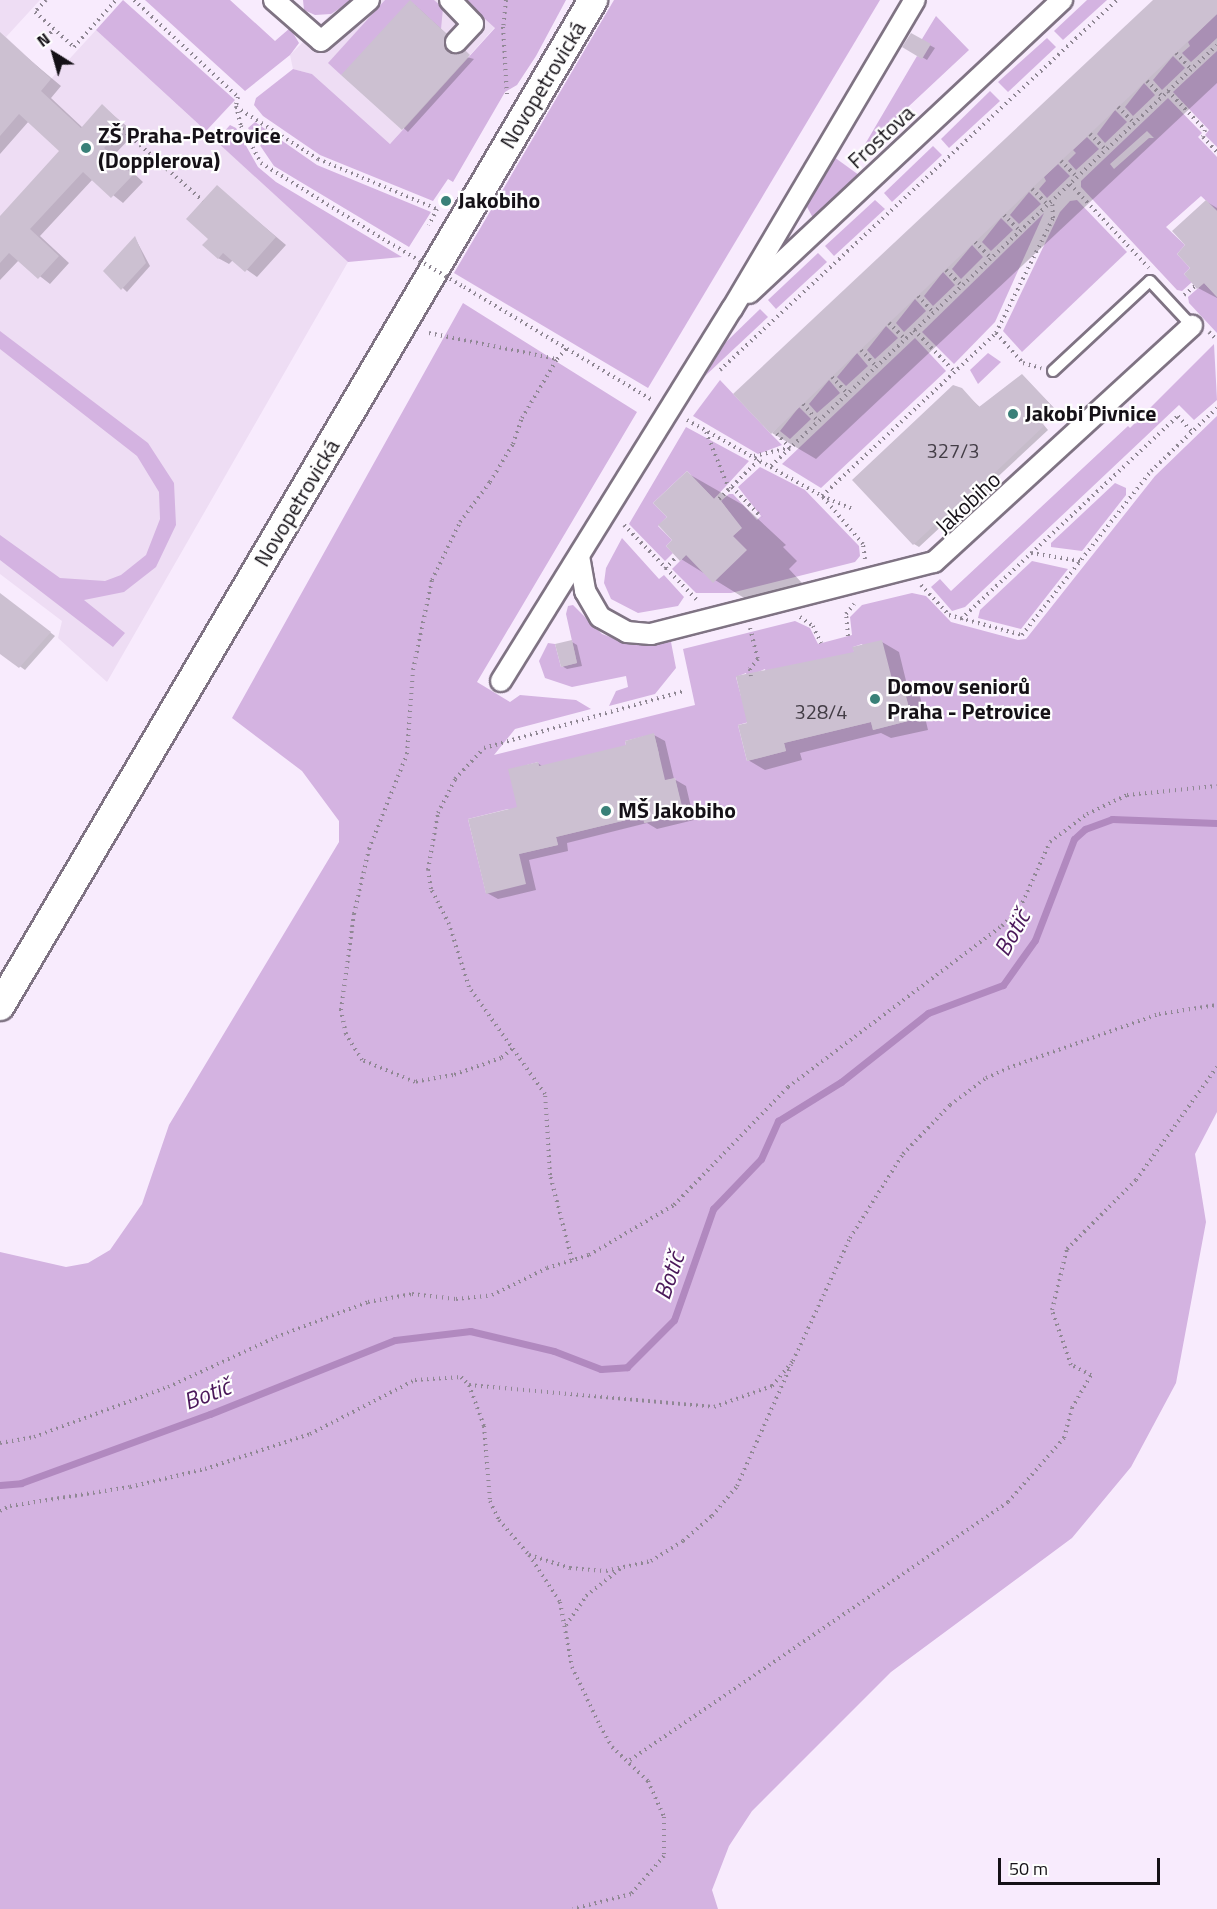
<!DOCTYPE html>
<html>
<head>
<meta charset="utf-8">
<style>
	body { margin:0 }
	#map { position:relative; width:1217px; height:1909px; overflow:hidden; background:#f8ebfd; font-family:"Titillium Web",sans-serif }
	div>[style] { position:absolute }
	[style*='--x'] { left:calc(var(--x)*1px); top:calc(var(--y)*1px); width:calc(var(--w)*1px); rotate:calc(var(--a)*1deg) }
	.built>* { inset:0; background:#eeddf4 }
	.green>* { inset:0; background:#d4b3e1 }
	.shadow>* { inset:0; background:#0003 }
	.stream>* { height:7px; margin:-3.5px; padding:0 3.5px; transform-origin:3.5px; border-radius:3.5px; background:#b189bf }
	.building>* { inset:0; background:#ccc0d1 }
	.path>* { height:4px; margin-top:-2px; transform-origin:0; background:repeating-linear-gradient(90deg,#8f8793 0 1.5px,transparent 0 6px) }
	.roads { filter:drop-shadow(2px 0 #7f7383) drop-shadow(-2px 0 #7f7383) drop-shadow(0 2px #7f7383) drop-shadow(0 -2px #7f7383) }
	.lane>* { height:10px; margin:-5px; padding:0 5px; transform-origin:5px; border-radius:5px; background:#fff }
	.street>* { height:20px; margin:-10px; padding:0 10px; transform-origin:10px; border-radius:10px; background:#fff }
	.secondary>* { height:28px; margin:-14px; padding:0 14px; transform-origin:14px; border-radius:14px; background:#fff }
	.path-bridge>* { height:4px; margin-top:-2px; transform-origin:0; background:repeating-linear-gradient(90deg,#8f8793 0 1.5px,transparent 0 6px) }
	.dots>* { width:16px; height:16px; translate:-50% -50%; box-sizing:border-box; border:3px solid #fefefe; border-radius:50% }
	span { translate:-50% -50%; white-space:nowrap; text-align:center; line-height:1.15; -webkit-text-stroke:4.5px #fefefe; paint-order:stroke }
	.number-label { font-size:20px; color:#433d46 }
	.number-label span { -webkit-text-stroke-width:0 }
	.street-label { font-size:22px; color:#151117 }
	.poi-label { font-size:22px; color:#151117; font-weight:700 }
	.left { translate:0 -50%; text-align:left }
	.water-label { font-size:24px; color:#4a185a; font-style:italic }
	.north { position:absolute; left:24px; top:24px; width:60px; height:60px; -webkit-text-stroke:4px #fefefe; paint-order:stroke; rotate:323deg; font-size:16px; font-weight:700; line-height:24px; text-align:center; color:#151117 }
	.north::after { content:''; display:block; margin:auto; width:21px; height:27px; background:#151117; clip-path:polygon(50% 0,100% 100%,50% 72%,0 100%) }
	.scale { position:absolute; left:998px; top:1858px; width:162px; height:27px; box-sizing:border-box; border:3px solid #151117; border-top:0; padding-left:8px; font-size:18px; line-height:21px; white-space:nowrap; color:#151117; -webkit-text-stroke:4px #fefefe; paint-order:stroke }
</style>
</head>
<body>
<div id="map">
	<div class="built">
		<i style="clip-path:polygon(0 0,40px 0,6px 37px,51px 79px,96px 30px,348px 262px,107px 682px,58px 638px,62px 621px,0 574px)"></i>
		<i style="clip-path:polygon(353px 0,464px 0,495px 27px,390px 144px,312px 74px,293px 69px,290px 55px,331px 14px)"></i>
	</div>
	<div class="green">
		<i style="clip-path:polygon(123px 0,235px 100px,206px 131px,96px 30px)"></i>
		<i style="clip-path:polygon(145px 0,230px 0,275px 41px,290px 28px,299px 43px,290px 55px,245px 91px)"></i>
		<i style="clip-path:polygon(303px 0,353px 0,331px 14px,315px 15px,304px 10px)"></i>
		<i style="clip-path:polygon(385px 0,434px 0,443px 8px,441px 29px,341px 75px,328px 63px)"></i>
		<i style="clip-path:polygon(464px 0,566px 0,536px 56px,517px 85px,505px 92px,453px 182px,448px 179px,433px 201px,320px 155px,263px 116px,254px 105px,256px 98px,293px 69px,312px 74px,390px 144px,495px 28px)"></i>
		<i style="clip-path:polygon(614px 0,880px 0,648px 388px,454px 273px)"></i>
		<i style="clip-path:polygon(1087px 0,1107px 0,1063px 40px,1054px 31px)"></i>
		<i style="clip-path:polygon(1217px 14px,1217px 38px,1191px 62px,1182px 53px,1190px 46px,1188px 42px)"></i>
		<i style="clip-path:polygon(936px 16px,969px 50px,861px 151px,917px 56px,922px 58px,922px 39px)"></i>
		<i style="clip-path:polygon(1047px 38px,1056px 47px,1008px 92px,998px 82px)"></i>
		<i style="clip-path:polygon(1217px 51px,1217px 147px,1205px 135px,1209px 130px,1173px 92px)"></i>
		<i style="clip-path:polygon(1173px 56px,1185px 68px,1162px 90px,1153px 80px)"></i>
		<i style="clip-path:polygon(1144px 83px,1155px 95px,1133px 116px,1125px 107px)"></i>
		<i style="clip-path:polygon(990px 91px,1000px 101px,949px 148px,941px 139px)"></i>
		<i style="clip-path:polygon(evenodd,1168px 98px,1202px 133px,1198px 137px,1217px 157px,1217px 211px,1201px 196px,1166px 227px,1185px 245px,1177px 254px,1190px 268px,1184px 274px,1192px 282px,1182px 291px,1177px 290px,1081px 187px,1081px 181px,1168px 98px,1147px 131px,1154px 138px,1149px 138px,1114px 169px,1110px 164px,1147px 131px)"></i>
		<i style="clip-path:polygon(1115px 110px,1127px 122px,1105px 143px,1097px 134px)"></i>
		<i style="clip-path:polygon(255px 122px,317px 165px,431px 212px,409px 247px,274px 166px,248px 128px)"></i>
		<i style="clip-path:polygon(230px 125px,236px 128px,258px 167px,276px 182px,402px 257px,348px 262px,216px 141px)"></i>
		<i style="clip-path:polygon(1087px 137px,1099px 149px,1076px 170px,1068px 161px,1076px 153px,1073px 150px)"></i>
		<i style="clip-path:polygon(933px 146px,942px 155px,892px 202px,884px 193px)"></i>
		<i style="clip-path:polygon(834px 157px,863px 178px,813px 218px,806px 205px)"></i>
		<i style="clip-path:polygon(1058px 164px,1070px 176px,1047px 198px,1039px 189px,1046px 181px,1044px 177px)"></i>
		<i style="clip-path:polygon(1029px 192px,1041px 204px,1019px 224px,1010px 215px)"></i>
		<i style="clip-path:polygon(875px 200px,885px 209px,834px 256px,825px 246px)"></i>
		<i style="clip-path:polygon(1077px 200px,1127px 252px,1022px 352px,1003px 331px,1060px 212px,1070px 201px)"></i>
		<i style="clip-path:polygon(1044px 213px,995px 322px,954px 364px,922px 332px)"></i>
		<i style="clip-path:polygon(1001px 218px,1013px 230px,991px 251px,982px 242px)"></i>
		<i style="clip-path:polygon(972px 245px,983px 257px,961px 279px,952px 269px)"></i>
		<i style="clip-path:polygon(818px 253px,827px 262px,776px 309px,768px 300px)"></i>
		<i style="clip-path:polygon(943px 272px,955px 285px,933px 306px,924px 296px)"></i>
		<i style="clip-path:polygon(1204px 283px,1217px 297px,1217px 333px,1189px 303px,1188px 297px)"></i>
		<i style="clip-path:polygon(915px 299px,926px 311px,904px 332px,896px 323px)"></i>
		<i style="clip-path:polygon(evenodd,463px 303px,637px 412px,477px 682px,510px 702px,520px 695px,576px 700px,591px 709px,515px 729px,494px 755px,695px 705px,683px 649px,795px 621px,810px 628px,818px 644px,852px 635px,850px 617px,862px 605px,912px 593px,926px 596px,951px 622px,1018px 640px,1026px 639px,1155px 476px,1217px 416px,1217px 1112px,1195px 1154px,1206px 1222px,1176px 1383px,1131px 1467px,1072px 1538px,891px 1672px,752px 1811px,729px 1846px,712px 1890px,718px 1909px,0 1909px,0 1252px,66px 1267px,88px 1263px,110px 1250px,142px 1204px,169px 1125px,339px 842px,339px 821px,302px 771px,232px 718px,463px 303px,862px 644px,884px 689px,903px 685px,912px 720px,873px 730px,871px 722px,784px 743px,786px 751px,747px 761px,738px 725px,756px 720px,750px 694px,741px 696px,736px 677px,746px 673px,747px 677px,765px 669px,776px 716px,864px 694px,853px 647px,862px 644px,463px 303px,654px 734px,659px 754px,650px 756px,656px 783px,675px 778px,683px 814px,645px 823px,643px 816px,556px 837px,558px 845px,519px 854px,486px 893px,468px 819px,508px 809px,529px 814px,527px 765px,538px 762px,550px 809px,636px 787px,625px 741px,654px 734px)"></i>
		<i style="clip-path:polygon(760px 309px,768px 317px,705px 376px,725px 343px)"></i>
		<i style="clip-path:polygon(886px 326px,898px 338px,875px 359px,867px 350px)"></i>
		<i style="clip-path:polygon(0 331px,148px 443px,174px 483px,176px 525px,156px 567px,124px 592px,84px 600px,125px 633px,113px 647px,0 560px,0 535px,60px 578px,105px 581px,121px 575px,146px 555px,160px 519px,159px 492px,137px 456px,0 349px)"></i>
		<i style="clip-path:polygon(915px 338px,946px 371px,821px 488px,782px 464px)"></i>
		<i style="clip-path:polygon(1214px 344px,1217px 400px,1194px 420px,1179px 405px,965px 607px,952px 611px,931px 587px,940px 579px,951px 591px,1128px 426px,1130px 428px)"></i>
		<i style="clip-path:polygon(857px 353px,868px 366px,846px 386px,837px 377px)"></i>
		<i style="clip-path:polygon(988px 353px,1001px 362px,978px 384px,970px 370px)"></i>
		<i style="clip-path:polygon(720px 380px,771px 434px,782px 445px,758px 454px,693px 416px)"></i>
		<i style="clip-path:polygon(829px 380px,840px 393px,817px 413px,809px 404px)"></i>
		<i style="clip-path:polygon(799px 407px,811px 419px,790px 439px,780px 431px)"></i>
		<i style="clip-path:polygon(686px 427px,749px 461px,714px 499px,687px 471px,653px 503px,667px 517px,658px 526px,672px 540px,666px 546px,673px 553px,665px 561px,629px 524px)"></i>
		<i style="clip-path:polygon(760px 467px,805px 490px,859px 546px,860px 556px,855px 562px,731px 593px,696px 593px,672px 569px,686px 555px,733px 536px,741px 528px,721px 501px,729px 494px,733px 494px,757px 520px,761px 516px,738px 487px)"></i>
		<i style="clip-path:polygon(1115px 483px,1126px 488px,1126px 495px,1082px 551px,1051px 547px,1051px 543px)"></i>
		<i style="clip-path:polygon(622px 538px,659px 579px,664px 575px,684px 597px,678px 606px,638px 613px,611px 599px,604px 583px,606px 568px)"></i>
		<i style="clip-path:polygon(1032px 561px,1068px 569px,1021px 629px,978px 618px,980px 610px)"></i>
		<i style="clip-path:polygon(573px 605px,602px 634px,632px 645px,671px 642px,676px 668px,655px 694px,609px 706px,616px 691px,628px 687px,626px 676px,572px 687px,545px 678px,539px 661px,548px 643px,555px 644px,561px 667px,577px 663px,566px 614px,568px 606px)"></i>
	</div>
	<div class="shadow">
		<i style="clip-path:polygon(1155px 0,1217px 0,1217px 83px,816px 459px,772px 433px)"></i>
		<i style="clip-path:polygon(415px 5px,451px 38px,452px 53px,474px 59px,408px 132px,344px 75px)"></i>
		<i style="clip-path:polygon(911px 35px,935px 48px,927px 60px,904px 46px)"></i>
		<i style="clip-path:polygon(5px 39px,61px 86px,51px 98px,83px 128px,102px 106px,135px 133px,114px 155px,143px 182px,123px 203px,93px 179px,40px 236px,69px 263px,50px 284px,19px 260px,0 280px,0 218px,61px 151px,29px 121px,0 154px,0 45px)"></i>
		<i style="clip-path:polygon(217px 187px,286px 245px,257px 277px,233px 260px,229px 264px,218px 258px,210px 239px)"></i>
		<i style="clip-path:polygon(1207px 202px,1217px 208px,1217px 298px,1198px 288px,1187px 245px)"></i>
		<i style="clip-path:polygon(135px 238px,150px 266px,127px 292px,105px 271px)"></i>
		<i style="clip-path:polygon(1022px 375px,1057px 411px,1043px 424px,1048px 430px,990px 484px,987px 498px,977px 496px,973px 513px,960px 509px,919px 547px,914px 544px,854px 480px,961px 390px,981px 408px)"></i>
		<i style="clip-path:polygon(687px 473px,743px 505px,786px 545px,783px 547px,797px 561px,789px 569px,802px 583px,770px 614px,681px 559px,669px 517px)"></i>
		<i style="clip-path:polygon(0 594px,55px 636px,25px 670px,0 652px)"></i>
		<i style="clip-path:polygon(572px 642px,577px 645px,582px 666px,567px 669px,562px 666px)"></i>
		<i style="clip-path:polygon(882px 642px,899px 652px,908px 689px,920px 696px,928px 730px,891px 738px,881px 733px,800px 753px,802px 760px,765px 770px,748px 760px,749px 724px,855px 653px)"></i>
		<i style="clip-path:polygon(654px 735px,665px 741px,674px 779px,686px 786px,694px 820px,657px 829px,647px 823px,567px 843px,568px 851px,529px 860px,536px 890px,498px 899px,487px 893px,538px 763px,543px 767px,628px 746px)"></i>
	</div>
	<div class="stream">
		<i style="--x:0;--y:1485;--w:21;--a:-5"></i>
		<i style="--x:21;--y:1483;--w:201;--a:-20.1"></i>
		<i style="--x:210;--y:1414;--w:199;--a:-21.8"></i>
		<i style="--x:395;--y:1340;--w:76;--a:-6.8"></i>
		<i style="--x:470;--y:1331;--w:86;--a:13.4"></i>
		<i style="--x:554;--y:1351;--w:50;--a:21"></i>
		<i style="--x:601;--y:1369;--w:26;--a:-4"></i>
		<i style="--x:627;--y:1367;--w:66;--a:-45"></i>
		<i style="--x:674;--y:1320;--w:118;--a:-70.6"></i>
		<i style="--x:713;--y:1209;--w:69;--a:-46.2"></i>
		<i style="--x:761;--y:1159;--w:42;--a:-65.9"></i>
		<i style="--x:778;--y:1121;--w:74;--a:-31.8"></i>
		<i style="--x:841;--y:1082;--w:111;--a:-38.4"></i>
		<i style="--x:928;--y:1013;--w:80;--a:-20.5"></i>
		<i style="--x:1003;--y:985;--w:55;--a:-54.6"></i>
		<i style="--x:1035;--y:940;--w:108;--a:-68.9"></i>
		<i style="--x:1074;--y:839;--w:15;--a:-42"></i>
		<i style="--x:1085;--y:829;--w:29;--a:-20"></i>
		<i style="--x:1112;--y:819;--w:105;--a:2.2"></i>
	</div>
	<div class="building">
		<i style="clip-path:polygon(410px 0,447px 34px,444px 45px,448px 51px,459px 54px,465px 50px,470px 55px,402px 130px,341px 75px)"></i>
		<i style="clip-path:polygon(1153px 0,1217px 0,1217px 14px,771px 434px,733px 394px)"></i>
		<i style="clip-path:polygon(0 32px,51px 79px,41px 91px,81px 128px,102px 104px,125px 126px,104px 148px,133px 175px,111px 198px,83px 172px,30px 229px,59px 256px,38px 279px,9px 253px,0 263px,0 216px,59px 151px,19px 114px,0 136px)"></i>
		<i style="clip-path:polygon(911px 33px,931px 44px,922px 59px,902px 47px)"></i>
		<i style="clip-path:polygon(217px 185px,276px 237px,245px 272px,223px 253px,218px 259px,202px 245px,208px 239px,186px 219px)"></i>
		<i style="clip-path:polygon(1206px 200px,1217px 211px,1217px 297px,1204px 283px,1197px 289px,1184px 274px,1190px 268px,1177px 254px,1185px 245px,1172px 231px)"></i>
		<i style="clip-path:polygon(135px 236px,146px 263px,121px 290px,103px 271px)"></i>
		<i style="clip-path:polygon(1022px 374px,1053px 407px,1039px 421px,1044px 426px,985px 482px,982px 496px,972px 494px,968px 511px,954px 507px,913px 545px,852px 480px,953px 385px,962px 388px,979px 407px)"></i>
		<i style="clip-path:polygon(687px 471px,714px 499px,717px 496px,742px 528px,733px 536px,747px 550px,713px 583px,686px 555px,680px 561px,666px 546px,672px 540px,658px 525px,667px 517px,653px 503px)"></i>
		<i style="clip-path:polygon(0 593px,51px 632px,19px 668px,0 654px)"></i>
		<i style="clip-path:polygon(572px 640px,577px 663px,561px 667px,555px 644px)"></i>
		<i style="clip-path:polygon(882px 640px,894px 687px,903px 685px,912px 720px,873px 730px,871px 722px,784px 743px,786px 751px,747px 761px,738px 725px,747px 723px,736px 676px,854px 652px,852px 647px)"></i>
		<i style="clip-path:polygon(654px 733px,665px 780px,675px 778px,684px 814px,644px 823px,643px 816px,556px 837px,558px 845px,519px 854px,526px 884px,486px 894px,468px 819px,517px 807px,508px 769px,538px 762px,539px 766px,626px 745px,625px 741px)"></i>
	</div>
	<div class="path">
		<i style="--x:46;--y:0;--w:16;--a:133"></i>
		<i style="--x:35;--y:12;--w:52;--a:41.9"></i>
		<i style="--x:74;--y:47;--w:63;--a:-48.2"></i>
		<i style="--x:134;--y:0;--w:142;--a:43"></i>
		<i style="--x:238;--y:97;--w:9;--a:103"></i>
		<i style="--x:236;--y:106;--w:21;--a:76"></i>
		<i style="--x:241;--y:126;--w:42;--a:61.6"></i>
		<i style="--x:261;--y:163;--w:144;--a:31.9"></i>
		<i style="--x:506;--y:0;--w:27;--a:96"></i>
		<i style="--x:503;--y:27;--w:68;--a:86.6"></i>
		<i style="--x:42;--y:42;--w:18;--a:-47"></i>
		<i style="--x:1176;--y:53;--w:22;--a:47"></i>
		<i style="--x:1147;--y:81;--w:21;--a:45"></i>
		<i style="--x:1168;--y:91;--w:54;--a:46.5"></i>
		<i style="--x:1205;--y:130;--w:7;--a:106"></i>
		<i style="--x:1203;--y:137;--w:21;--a:47"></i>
		<i style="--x:236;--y:107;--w:97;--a:32.4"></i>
		<i style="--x:318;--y:159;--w:129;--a:22.8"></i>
		<i style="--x:437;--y:209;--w:18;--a:117"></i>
		<i style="--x:1118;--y:107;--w:23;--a:45"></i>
		<i style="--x:122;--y:129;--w:108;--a:41.6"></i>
		<i style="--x:1090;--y:134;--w:23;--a:45"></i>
		<i style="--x:1061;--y:161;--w:23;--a:45"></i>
		<i style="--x:1070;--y:184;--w:115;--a:46.8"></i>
		<i style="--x:1032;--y:189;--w:21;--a:45"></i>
		<i style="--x:1004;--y:215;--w:23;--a:45"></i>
		<i style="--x:975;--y:242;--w:23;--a:45"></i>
		<i style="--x:946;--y:270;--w:23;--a:45"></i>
		<i style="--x:464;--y:287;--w:219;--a:31"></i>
		<i style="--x:1184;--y:295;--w:14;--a:-39"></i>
		<i style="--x:918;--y:296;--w:22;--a:47"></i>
		<i style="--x:889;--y:323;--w:23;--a:45"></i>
		<i style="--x:914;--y:330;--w:57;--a:45.7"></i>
		<i style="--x:1209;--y:332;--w:11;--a:45"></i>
		<i style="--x:429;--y:333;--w:131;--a:11.5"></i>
		<i style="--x:557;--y:359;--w:15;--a:-48"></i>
		<i style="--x:996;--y:333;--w:40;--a:48"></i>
		<i style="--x:1023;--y:363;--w:19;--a:16"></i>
		<i style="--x:861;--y:350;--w:22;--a:47"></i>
		<i style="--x:720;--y:370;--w:543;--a:-42.98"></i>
		<i style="--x:832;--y:377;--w:22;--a:47"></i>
		<i style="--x:803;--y:404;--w:23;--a:49"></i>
		<i style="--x:687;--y:420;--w:155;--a:29.4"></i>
		<i style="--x:822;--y:496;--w:34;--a:23"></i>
		<i style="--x:706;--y:432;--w:61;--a:68"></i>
		<i style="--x:754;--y:456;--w:37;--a:-13"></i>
		<i style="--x:790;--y:448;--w:23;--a:-133"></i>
		<i style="--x:771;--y:466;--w:613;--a:-43.35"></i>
		<i style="--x:732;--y:487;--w:42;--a:46"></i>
		<i style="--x:719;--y:499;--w:56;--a:-44.3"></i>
		<i style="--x:624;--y:525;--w:106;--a:45.8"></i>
		<i style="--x:1031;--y:553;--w:50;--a:9.3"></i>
		<i style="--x:865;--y:559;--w:15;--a:-98"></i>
		<i style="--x:863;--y:544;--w:63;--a:-130.5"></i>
		<i style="--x:822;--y:496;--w:238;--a:-43.1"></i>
		<i style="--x:996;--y:333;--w:128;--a:-63.6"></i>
		<i style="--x:1053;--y:218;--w:17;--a:-93"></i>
		<i style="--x:665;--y:569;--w:16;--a:-47"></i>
		<i style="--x:921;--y:585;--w:41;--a:47"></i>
		<i style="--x:949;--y:615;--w:76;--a:15.3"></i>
		<i style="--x:1022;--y:635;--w:209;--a:-51.8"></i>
		<i style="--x:1151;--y:471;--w:91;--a:-43.7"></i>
		<i style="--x:800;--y:617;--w:16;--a:35"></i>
		<i style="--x:813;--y:626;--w:19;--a:65"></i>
		<i style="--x:961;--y:619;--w:297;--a:-43.1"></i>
		<i style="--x:1178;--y:416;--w:21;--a:49"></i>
		<i style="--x:750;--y:628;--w:32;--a:76"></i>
		<i style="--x:758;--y:659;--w:13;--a:129"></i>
		<i style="--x:750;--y:669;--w:7;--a:82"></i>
		<i style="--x:848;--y:636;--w:22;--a:-95"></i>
		<i style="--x:846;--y:614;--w:13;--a:-51"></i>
		<i style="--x:512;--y:1049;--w:14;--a:141"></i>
		<i style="--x:501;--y:1058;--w:51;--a:160.5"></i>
		<i style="--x:453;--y:1075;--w:39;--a:170"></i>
		<i style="--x:415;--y:1082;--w:57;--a:-157.5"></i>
		<i style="--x:362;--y:1060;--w:31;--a:-122"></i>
		<i style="--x:346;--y:1034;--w:25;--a:-102"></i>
		<i style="--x:341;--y:1010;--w:97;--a:-82.3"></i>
		<i style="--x:354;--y:914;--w:67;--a:-77"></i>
		<i style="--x:369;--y:849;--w:102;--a:-68.2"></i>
		<i style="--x:407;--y:754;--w:84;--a:-85.9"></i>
		<i style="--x:413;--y:670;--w:92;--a:-78.1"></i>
		<i style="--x:432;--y:580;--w:64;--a:-64.2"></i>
		<i style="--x:460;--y:522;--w:50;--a:-53.1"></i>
		<i style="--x:490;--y:482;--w:44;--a:-58.8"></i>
		<i style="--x:513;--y:444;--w:28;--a:-71"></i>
		<i style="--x:522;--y:418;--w:69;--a:-59.3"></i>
		<i style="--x:572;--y:1260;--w:88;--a:-104.5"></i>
		<i style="--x:550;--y:1175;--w:81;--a:-93.5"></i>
		<i style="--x:545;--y:1094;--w:131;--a:-125.4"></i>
		<i style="--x:469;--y:987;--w:66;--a:-107.6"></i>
		<i style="--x:449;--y:924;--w:39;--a:-117"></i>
		<i style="--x:431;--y:889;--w:19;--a:-99"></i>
		<i style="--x:428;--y:870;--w:58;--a:-80"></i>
		<i style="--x:438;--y:813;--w:38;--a:-63"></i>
		<i style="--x:455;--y:779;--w:42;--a:-46.9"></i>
		<i style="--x:484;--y:748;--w:208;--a:-15.9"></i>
		<i style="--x:469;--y:1385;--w:246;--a:5.1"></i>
		<i style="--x:714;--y:1407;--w:62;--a:-19.9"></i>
		<i style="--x:772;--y:1386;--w:33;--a:-50"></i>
		<i style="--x:793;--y:1361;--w:136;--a:-65.1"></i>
		<i style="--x:850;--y:1238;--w:99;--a:-57.8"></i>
		<i style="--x:903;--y:1154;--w:68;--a:-46.2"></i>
		<i style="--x:950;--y:1105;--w:45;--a:-36.9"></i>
		<i style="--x:986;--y:1078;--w:24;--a:-24"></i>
		<i style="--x:1008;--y:1068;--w:160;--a:-19.7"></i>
		<i style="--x:1159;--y:1014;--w:59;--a:-8.8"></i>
		<i style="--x:0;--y:1443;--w:35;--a:-10"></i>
		<i style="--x:34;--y:1437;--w:143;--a:-20.5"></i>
		<i style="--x:168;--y:1387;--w:119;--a:-24.8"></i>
		<i style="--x:276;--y:1337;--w:98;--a:-20.8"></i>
		<i style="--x:368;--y:1302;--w:45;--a:-10.3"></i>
		<i style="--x:412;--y:1294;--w:44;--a:6.5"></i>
		<i style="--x:456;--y:1299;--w:36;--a:-6"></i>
		<i style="--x:492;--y:1295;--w:61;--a:-26.1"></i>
		<i style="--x:547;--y:1268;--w:44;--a:-17.2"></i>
		<i style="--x:589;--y:1255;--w:99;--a:-30.5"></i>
		<i style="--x:674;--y:1205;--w:164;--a:-46"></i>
		<i style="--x:788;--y:1087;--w:268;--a:-37"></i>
		<i style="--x:1002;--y:926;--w:25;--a:-45"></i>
		<i style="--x:1020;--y:908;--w:72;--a:-65.6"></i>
		<i style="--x:1050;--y:842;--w:46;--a:-37.1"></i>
		<i style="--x:1087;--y:814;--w:44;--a:-25.4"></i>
		<i style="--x:1127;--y:795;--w:90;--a:-5.7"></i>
		<i style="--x:0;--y:1511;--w:11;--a:-27"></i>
		<i style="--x:10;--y:1506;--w:121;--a:-9"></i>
		<i style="--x:130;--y:1487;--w:77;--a:-13.5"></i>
		<i style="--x:205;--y:1469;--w:111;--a:-18.4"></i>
		<i style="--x:310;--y:1434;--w:118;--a:-27.2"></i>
		<i style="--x:415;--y:1380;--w:46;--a:-3.7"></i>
		<i style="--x:461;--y:1377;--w:11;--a:45"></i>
		<i style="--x:469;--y:1385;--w:44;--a:69.9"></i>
		<i style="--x:484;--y:1426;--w:75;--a:85.4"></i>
		<i style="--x:490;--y:1501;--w:21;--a:65"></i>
		<i style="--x:499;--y:1520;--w:46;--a:49.4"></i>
		<i style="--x:529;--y:1555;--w:56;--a:56.6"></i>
		<i style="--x:560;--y:1602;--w:66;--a:79.5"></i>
		<i style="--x:572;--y:1667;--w:65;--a:64.6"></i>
		<i style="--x:600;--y:1726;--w:24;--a:60"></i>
		<i style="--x:612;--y:1747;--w:50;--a:43.4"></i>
		<i style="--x:648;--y:1781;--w:39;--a:66"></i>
		<i style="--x:664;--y:1817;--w:39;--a:90"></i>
		<i style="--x:664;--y:1856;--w:50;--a:131"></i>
		<i style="--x:631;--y:1894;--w:60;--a:165.5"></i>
		<i style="--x:529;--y:1555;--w:43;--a:17.6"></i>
		<i style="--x:570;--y:1568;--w:36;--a:5"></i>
		<i style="--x:606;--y:1571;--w:46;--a:-12.5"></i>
		<i style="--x:651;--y:1561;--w:38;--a:-32"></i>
		<i style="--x:683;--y:1541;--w:38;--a:-41"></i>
		<i style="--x:712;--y:1516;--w:39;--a:-50"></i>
		<i style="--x:737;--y:1486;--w:133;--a:-65.9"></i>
		<i style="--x:566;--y:1625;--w:35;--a:-55"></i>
		<i style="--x:586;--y:1596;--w:45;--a:-38.7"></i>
		<i style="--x:630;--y:1760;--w:458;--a:-34.3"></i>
		<i style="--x:1008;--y:1502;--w:85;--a:-48.8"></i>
		<i style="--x:1064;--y:1438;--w:31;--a:-75"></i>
		<i style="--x:1072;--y:1408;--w:38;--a:-60"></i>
		<i style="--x:1091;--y:1375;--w:22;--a:-153"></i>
		<i style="--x:1071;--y:1365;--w:58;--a:-109.1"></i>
		<i style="--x:1052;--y:1310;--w:63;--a:-76.2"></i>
		<i style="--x:1067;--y:1249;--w:98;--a:-45"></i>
		<i style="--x:1136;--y:1180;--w:139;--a:-54.4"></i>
	</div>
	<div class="roads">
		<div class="lane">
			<i style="--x:1053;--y:371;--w:132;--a:-42.9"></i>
			<i style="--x:1150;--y:281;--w:62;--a:47"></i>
		</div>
		<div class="street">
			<i style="--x:274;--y:0;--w:62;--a:41.1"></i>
			<i style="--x:321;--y:41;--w:63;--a:-40.5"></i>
			<i style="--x:450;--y:0;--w:33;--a:46"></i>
			<i style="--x:473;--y:24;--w:25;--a:133"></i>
			<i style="--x:749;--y:293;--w:429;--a:-43.1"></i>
			<i style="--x:579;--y:556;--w:36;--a:80"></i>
			<i style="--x:585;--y:591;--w:30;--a:60"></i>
			<i style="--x:600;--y:617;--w:31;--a:29"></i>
			<i style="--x:627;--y:632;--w:24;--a:5"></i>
			<i style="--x:651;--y:634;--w:292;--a:-14.3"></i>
			<i style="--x:934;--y:562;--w:350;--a:-42.5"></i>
			<i style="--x:501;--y:681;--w:438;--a:-58.2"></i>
			<i style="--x:732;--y:309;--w:359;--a:-59.4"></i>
		</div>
		<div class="secondary">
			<i style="--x:0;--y:1006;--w:1168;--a:-59.48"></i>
		</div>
	</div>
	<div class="path-bridge">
		<i style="--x:383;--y:239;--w:94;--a:30.7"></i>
	</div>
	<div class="dots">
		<i style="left:86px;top:148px;background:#398078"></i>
		<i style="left:446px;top:201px;background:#398078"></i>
		<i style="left:1013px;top:414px;background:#398078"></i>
		<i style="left:875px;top:699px;background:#398078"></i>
		<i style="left:606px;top:811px;background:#398078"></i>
	</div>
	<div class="number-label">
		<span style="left:953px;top:450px">327/3</span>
		<span style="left:821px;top:711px">328/4</span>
	</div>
	<div class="street-label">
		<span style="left:543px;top:85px;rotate:-59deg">Novopetrovická</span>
		<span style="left:881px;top:137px;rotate:-43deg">Frostova</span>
		<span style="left:297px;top:503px;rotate:-59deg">Novopetrovická</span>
		<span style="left:968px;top:503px;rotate:-43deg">Jakobiho</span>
	</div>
	<div class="poi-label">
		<span class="left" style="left:98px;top:148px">ZŠ Praha-Petrovice<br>(Dopplerova)</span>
		<span class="left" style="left:458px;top:201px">Jakobiho</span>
		<span class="left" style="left:1025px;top:414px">Jakobi Pivnice</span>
		<span class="left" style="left:887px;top:699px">Domov seniorů<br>Praha - Petrovice</span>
		<span class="left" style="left:618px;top:811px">MŠ Jakobiho</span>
	</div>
	<div class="water-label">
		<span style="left:1012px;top:933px;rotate:-61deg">Botič</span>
		<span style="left:669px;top:1276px;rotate:-71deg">Botič</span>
		<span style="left:207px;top:1394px;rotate:-21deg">Botič</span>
	</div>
	<div class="north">N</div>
	<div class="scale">50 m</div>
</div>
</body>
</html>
